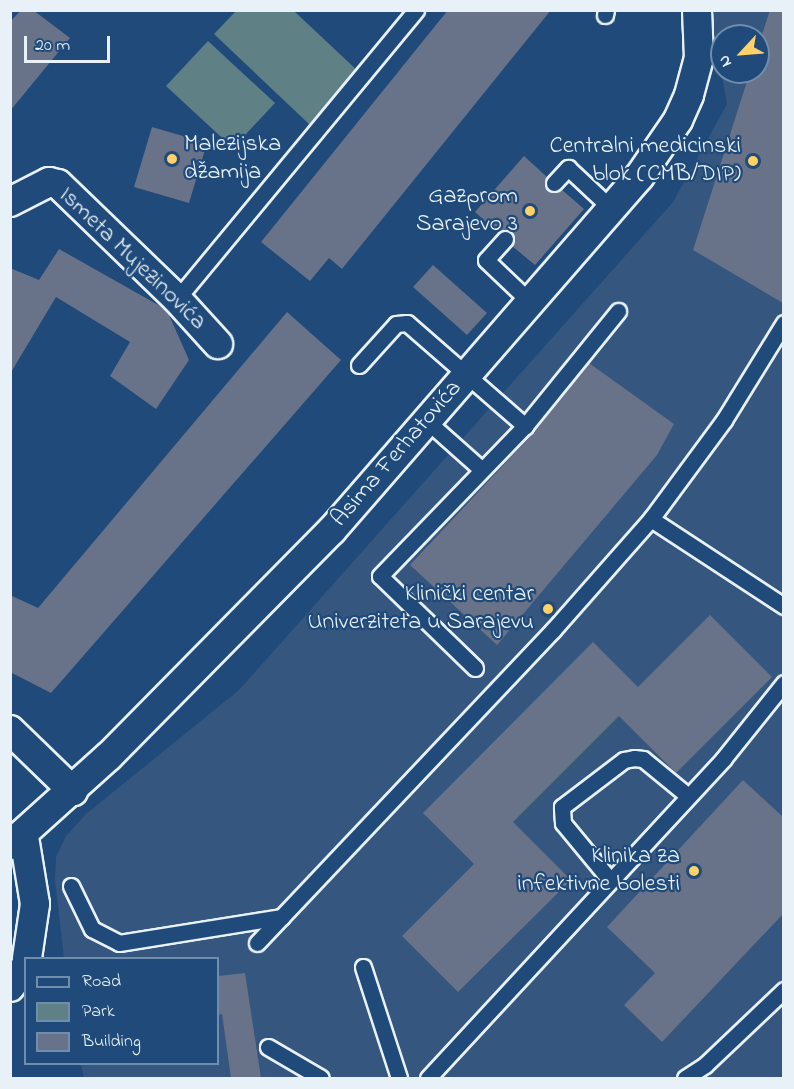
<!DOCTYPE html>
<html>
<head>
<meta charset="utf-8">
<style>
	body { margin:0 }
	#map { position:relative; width:794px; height:1089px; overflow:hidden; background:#1f4a7a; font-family:"Indie Flower",sans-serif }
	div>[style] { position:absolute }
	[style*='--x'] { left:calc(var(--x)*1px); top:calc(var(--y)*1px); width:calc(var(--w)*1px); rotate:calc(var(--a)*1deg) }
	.built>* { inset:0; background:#35567e }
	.green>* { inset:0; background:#5f8084 }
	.building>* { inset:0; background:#687288 }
	.roads { filter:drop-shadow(2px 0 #e8f1f8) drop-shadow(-2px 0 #e8f1f8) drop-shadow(0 2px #e8f1f8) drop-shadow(0 -2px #e8f1f8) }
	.service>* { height:15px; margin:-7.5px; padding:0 7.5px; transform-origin:7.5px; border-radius:7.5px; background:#1f4a7a }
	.minor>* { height:28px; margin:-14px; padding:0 14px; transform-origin:14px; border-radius:14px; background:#1f4a7a }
	.dots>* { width:16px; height:16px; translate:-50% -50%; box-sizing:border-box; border:3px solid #1f4a7a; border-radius:50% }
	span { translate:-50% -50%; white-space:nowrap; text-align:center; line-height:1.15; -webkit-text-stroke:4.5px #1f4a7a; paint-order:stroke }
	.poi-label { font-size:24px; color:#e8f1f8 }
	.left { translate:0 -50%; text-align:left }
	.right { translate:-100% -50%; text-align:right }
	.street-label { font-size:24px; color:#e8f1f8 }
	.frame { position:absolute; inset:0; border:12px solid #e8f1f8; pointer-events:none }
	.legend { position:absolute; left:24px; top:957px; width:195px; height:108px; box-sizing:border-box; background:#1f4a7a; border:2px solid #6f8dac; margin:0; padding:8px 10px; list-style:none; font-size:18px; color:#e8f1f8 }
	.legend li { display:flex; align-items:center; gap:12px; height:30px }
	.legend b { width:30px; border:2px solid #6f8dac }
	.north { position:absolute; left:710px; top:24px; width:60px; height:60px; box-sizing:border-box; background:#1f4a7a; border:2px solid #6f8dac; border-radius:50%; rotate:244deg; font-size:16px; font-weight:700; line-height:24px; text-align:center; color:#e8f1f8 }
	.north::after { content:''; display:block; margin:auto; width:21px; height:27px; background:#ffd166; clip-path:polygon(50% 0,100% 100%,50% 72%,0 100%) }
	.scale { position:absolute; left:24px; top:36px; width:86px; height:27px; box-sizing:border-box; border:3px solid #e8f1f8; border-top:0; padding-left:8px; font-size:18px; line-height:21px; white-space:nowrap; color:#e8f1f8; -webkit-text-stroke:4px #1f4a7a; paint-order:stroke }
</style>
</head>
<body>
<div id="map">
	<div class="built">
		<i style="clip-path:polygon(evenodd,710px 11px,783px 11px,783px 1078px,84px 1078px,81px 1064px,218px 1064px,218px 958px,64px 958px,55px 880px,56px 857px,66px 836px,86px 814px,239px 690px,673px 202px,727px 104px,710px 11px,722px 36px,758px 36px,758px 72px,722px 72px,722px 36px)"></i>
	</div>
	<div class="green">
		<i style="clip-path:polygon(236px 11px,294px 11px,360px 73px,310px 125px,214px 34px)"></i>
		<i style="clip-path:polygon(208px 41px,275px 103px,233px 148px,166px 86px)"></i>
	</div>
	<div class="building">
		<i style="clip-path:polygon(21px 10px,33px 10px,70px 38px,10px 111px,10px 22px)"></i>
		<i style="clip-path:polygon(448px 10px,551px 10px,342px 269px,329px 258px,310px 281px,261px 242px)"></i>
		<i style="clip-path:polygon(770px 10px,783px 10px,783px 303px,693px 250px,750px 72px,758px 72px,758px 47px)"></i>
		<i style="clip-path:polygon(152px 127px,207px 143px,189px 203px,134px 187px)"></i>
		<i style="clip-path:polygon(524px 156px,547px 177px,548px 190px,561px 189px,584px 209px,535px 265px,512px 246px,511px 231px,498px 233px,475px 212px)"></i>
		<i style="clip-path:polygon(59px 249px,160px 306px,169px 315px,189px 360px,156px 409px,110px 376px,130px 342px,56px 297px,10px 374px,10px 268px,39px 280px)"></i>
		<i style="clip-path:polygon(433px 265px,487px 313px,467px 335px,413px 287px)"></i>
		<i style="clip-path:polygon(287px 312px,341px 360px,51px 693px,10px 672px,10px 595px,38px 608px)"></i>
		<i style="clip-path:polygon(589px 363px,674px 424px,657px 455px,497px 645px,410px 565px,537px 429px)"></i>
		<i style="clip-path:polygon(710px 615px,772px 677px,676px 773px,619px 716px,513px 822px,571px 880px,458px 992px,402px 936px,474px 864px,423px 813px,593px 642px,638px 687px)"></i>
		<i style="clip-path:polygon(743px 780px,783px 817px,783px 914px,662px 1042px,624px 1005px,655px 973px,607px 927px)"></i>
		<i style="clip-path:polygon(245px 973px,261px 1078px,231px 1078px,222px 1014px,218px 1015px,218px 976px)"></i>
	</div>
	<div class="roads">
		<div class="service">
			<i style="--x:605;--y:15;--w:5;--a:-79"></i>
			<i style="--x:554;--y:183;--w:21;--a:-47"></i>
			<i style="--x:568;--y:168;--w:60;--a:43"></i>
			<i style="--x:505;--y:239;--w:28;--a:132"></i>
			<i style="--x:486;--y:260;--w:58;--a:43.6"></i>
			<i style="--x:177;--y:299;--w:375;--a:-50.4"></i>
			<i style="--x:359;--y:365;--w:55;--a:-47.9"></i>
			<i style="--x:396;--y:324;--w:11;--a:-5"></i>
			<i style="--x:407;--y:323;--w:157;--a:41.1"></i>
			<i style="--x:427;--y:421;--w:72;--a:41.6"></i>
			<i style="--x:651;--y:519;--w:159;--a:33.2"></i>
			<i style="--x:475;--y:668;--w:132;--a:-135.9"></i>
			<i style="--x:380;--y:576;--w:209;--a:-46"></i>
			<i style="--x:525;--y:426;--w:148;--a:-51"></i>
			<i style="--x:610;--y:880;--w:74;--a:-129.5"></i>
			<i style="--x:563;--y:823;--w:16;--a:-94"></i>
			<i style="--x:562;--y:807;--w:78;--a:-37.2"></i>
			<i style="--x:624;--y:760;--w:10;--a:-11"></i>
			<i style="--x:634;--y:758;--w:9;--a:6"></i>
			<i style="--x:643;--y:759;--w:58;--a:39.4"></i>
			<i style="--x:71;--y:886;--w:48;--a:64"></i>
			<i style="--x:92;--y:929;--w:30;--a:27"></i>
			<i style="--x:119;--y:943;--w:165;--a:-9.1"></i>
			<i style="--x:257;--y:943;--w:431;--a:-46.6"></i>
			<i style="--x:553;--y:630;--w:148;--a:-48.6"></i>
			<i style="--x:651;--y:519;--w:123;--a:-53.6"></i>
			<i style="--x:724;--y:420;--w:114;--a:-58.3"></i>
			<i style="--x:363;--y:967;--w:117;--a:72"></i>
			<i style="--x:268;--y:1047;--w:61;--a:30.3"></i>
			<i style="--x:428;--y:1078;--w:436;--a:-47.2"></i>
			<i style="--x:724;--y:758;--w:96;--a:-51.3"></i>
			<i style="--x:685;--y:1078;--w:24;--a:-33"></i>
			<i style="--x:705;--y:1065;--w:109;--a:-43.5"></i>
		</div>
		<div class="minor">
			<i style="--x:10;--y:202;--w:44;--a:-27.1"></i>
			<i style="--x:49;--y:182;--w:9;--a:13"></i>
			<i style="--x:58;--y:184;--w:165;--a:44"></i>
			<i style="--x:177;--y:299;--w:61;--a:47.7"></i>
			<i style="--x:10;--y:730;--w:88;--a:44.1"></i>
			<i style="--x:24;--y:837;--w:68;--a:80.7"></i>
			<i style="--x:35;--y:904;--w:55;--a:98.4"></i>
			<i style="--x:10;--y:845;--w:133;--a:-42"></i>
			<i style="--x:109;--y:756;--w:317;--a:-45.4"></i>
			<i style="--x:332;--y:530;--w:468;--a:-49"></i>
			<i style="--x:639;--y:177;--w:69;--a:-55.6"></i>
			<i style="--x:678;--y:120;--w:27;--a:-66"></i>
			<i style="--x:689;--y:95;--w:38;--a:-75"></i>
			<i style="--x:699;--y:58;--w:48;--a:-92.4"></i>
			<i style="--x:10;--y:987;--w:26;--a:-53"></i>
		</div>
	</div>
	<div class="dots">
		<i style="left:172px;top:159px;background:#ffd166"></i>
		<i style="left:753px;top:161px;background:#ffd166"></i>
		<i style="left:530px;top:211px;background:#ffd166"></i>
		<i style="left:548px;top:609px;background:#ffd166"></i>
		<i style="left:694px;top:871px;background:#ffd166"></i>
	</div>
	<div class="poi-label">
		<span class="left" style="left:184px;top:159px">Malezijska<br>džamija</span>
		<span class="right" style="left:741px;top:161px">Centralni medicinski<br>blok (CMB/DIP)</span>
		<span class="right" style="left:518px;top:211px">Gazprom<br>Sarajevo 3</span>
		<span class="right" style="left:534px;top:609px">Klinički centar<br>Univerziteta u Sarajevu</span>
		<span class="right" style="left:680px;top:871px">Klinika za<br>infektivne bolesti</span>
	</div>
	<div class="street-label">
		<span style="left:132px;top:259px;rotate:44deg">Ismeta Mujezinovića</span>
		<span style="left:397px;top:454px;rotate:-49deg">Asima Ferhatovića</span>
	</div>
	<div class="frame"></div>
	<ul class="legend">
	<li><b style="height:8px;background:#1f4a7a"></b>Road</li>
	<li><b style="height:16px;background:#5f8084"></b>Park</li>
	<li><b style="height:16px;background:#687288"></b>Building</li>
	</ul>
	<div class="north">N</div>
	<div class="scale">20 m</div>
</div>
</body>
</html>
